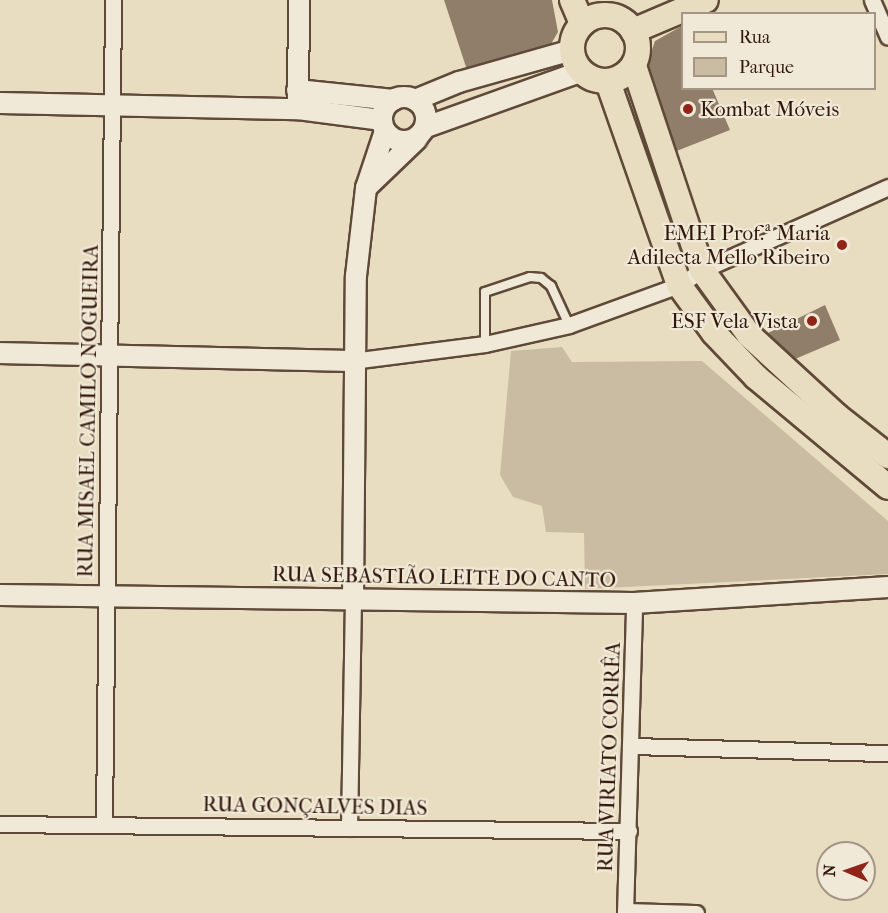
<!DOCTYPE html>
<html>
<head>
<meta charset="utf-8">
<style>
	body { margin:0 }
	#map { position:relative; width:888px; height:913px; overflow:hidden; background:#e9ddc1; font-family:"IM FELL French Canon",serif }
	div>[style] { position:absolute }
	[style*='--x'] { left:calc(var(--x)*1px); top:calc(var(--y)*1px); width:calc(var(--w)*1px); rotate:calc(var(--a)*1deg) }
	.green>* { inset:0; background:#cabca2 }
	.building>* { inset:0; background:#917e6a }
	.roads { filter:drop-shadow(2px 0 #5f4938) drop-shadow(-2px 0 #5f4938) drop-shadow(0 2px #5f4938) drop-shadow(0 -2px #5f4938) }
	.service>* { height:8px; margin:-4px; padding:0 4px; transform-origin:4px; border-radius:4px; background:#f1e9d7 }
	.minor>* { height:15px; margin:-7.5px; padding:0 7.5px; transform-origin:7.5px; border-radius:7.5px; background:#f1e9d7 }
	.tertiary>* { height:20px; margin:-10px; padding:0 10px; transform-origin:10px; border-radius:10px; background:#f1e9d7 }
	.tertiary>.ring { margin:-10px; padding:0; box-sizing:content-box; background:none; border:20px solid #f1e9d7; border-radius:50% }
	.primary>* { height:24px; margin:-12px; padding:0 12px; transform-origin:12px; border-radius:12px; background:#e9ddc1 }
	.primary>.ring { margin:-12px; padding:0; box-sizing:content-box; background:none; border:24px solid #e9ddc1; border-radius:50% }
	.dots>* { width:16px; height:16px; translate:-50% -50%; box-sizing:border-box; border:3px solid #f1e9d7; border-radius:50% }
	span { translate:-50% -50%; white-space:nowrap; text-align:center; line-height:1.15; -webkit-text-stroke:4.5px #f1e9d7; paint-order:stroke }
	.poi-label { font-size:21px; color:#31180b }
	.left { translate:0 -50%; text-align:left }
	.right { translate:-100% -50%; text-align:right }
	.street-label { font-size:21px; color:#31180b }
	.legend { position:absolute; left:681px; top:12px; width:195px; height:78px; box-sizing:border-box; background:#f1e9d7; border:2px solid #a49585; margin:0; padding:8px 10px; list-style:none; font-size:18px; color:#31180b }
	.legend li { display:flex; align-items:center; gap:12px; height:30px }
	.legend b { width:30px; border:2px solid #a49585 }
	.north { position:absolute; left:816px; top:841px; width:60px; height:60px; box-sizing:border-box; background:#f1e9d7; border:2px solid #a49585; border-radius:50%; rotate:272deg; font-size:16px; font-weight:700; line-height:24px; text-align:center; color:#31180b }
	.north::after { content:''; display:block; margin:auto; width:21px; height:27px; background:#8f2418; clip-path:polygon(50% 0,100% 100%,50% 72%,0 100%) }
</style>
</head>
<body>
<div id="map">
	<div class="green">
		<i style="clip-path:polygon(562px 347px,572px 362px,702px 361px,888px 521px,888px 574px,585px 589px,584px 533px,546px 532px,542px 506px,513px 497px,500px 475px,511px 351px)"></i>
	</div>
	<div class="building">
		<i style="clip-path:polygon(444px 0,552px 0,558px 32px,551px 44px,467px 70px)"></i>
		<i style="clip-path:polygon(682px 26px,682px 88px,712px 88px,730px 130px,669px 154px,643px 76px,655px 41px)"></i>
		<i style="clip-path:polygon(825px 305px,840px 340px,788px 362px,760px 337px)"></i>
	</div>
	<div class="roads">
		<div class="service">
			<i style="--x:485;--y:344;--w:52;--a:-90"></i>
			<i style="--x:485;--y:292;--w:47;--a:-18.4"></i>
			<i style="--x:530;--y:277;--w:11;--a:5"></i>
			<i style="--x:541;--y:278;--w:13;--a:39"></i>
			<i style="--x:551;--y:286;--w:43;--a:65.2"></i>
		</div>
		<div class="minor">
			<i style="--x:872;--y:0;--w:40;--a:66.6"></i>
			<i style="--x:352;--y:361;--w:134;--a:-7.3"></i>
			<i style="--x:485;--y:344;--w:86;--a:-12.7"></i>
			<i style="--x:569;--y:325;--w:117;--a:-20"></i>
			<i style="--x:679;--y:285;--w:27;--a:-33"></i>
			<i style="--x:702;--y:270;--w:204;--a:-24"></i>
			<i style="--x:632;--y:746;--w:256;--a:1.6"></i>
			<i style="--x:104;--y:823;--w:823;--a:-89.37"></i>
			<i style="--x:0;--y:824;--w:629;--a:0.64"></i>
			<i style="--x:349;--y:828;--w:229;--a:-89"></i>
			<i style="--x:625;--y:911;--w:71;--a:1.6"></i>
			<i style="--x:625;--y:913;--w:310;--a:-88.3"></i>
		</div>
		<div class="tertiary">
			<i style="--x:297;--y:90;--w:97;--a:5.9"></i>
			<i class="ring" style="left:382px;top:97px;width:24px;height:24px"></i>
			<i style="--x:415;--y:100;--w:48;--a:-22.2"></i>
			<i style="--x:459;--y:82;--w:117;--a:-15.8"></i>
			<i style="--x:0;--y:103;--w:298;--a:1.2"></i>
			<i style="--x:298;--y:109;--w:85;--a:7.5"></i>
			<i style="--x:298;--y:109;--w:109;--a:-89.5"></i>
			<i style="--x:426;--y:127;--w:164;--a:-19.7"></i>
			<i style="--x:368;--y:186;--w:68;--a:-43.8"></i>
			<i style="--x:0;--y:353;--w:352;--a:1.3"></i>
			<i style="--x:0;--y:595;--w:634;--a:0.72"></i>
			<i style="--x:634;--y:603;--w:255;--a:-3.6"></i>
			<i style="--x:353;--y:599;--w:323;--a:-89.5"></i>
			<i style="--x:356;--y:276;--w:89;--a:-83.5"></i>
			<i style="--x:366;--y:188;--w:60;--a:-71.6"></i>
		</div>
		<div class="primary">
			<i style="--x:572;--y:0;--w:26;--a:67"></i>
			<i class="ring" style="left:572px;top:15px;width:42px;height:42px"></i>
			<i style="--x:633;--y:31;--w:79;--a:-23"></i>
			<i style="--x:634;--y:66;--w:215;--a:71.6"></i>
			<i style="--x:702;--y:270;--w:80;--a:54.1"></i>
			<i style="--x:749;--y:335;--w:120;--a:42.6"></i>
			<i style="--x:837;--y:416;--w:65;--a:38.1"></i>
			<i style="--x:608;--y:82;--w:215;--a:70.7"></i>
			<i style="--x:679;--y:285;--w:59;--a:53.9"></i>
			<i style="--x:714;--y:333;--w:61;--a:46.3"></i>
			<i style="--x:756;--y:377;--w:172;--a:39.8"></i>
		</div>
	</div>
	<div class="dots">
		<i style="left:688px;top:109px;background:#8f2418"></i>
		<i style="left:842px;top:245px;background:#8f2418"></i>
		<i style="left:812px;top:321px;background:#8f2418"></i>
	</div>
	<div class="poi-label">
		<span class="left" style="left:700px;top:109px">Kombat Móveis</span>
		<span class="right" style="left:830px;top:245px">EMEI Prof.ª Maria<br>Adilecta Mello Ribeiro</span>
		<span class="right" style="left:798px;top:321px">ESF Vela Vista</span>
	</div>
	<div class="street-label">
		<span style="left:88px;top:411px;rotate:-89deg">RUA MISAEL CAMILO NOGUEIRA</span>
		<span style="left:444px;top:577px;rotate:1deg">RUA SEBASTIÃO LEITE DO CANTO</span>
		<span style="left:609px;top:757px;rotate:-88deg">RUA VIRIATO CORRÊA</span>
		<span style="left:315px;top:806px;rotate:1deg">RUA GONÇALVES DIAS</span>
	</div>
	<ul class="legend">
	<li><b style="height:8px;background:#e9ddc1"></b>Rua</li>
	<li><b style="height:16px;background:#cabca2"></b>Parque</li>
	</ul>
	<div class="north">N</div>
</div>
</body>
</html>
